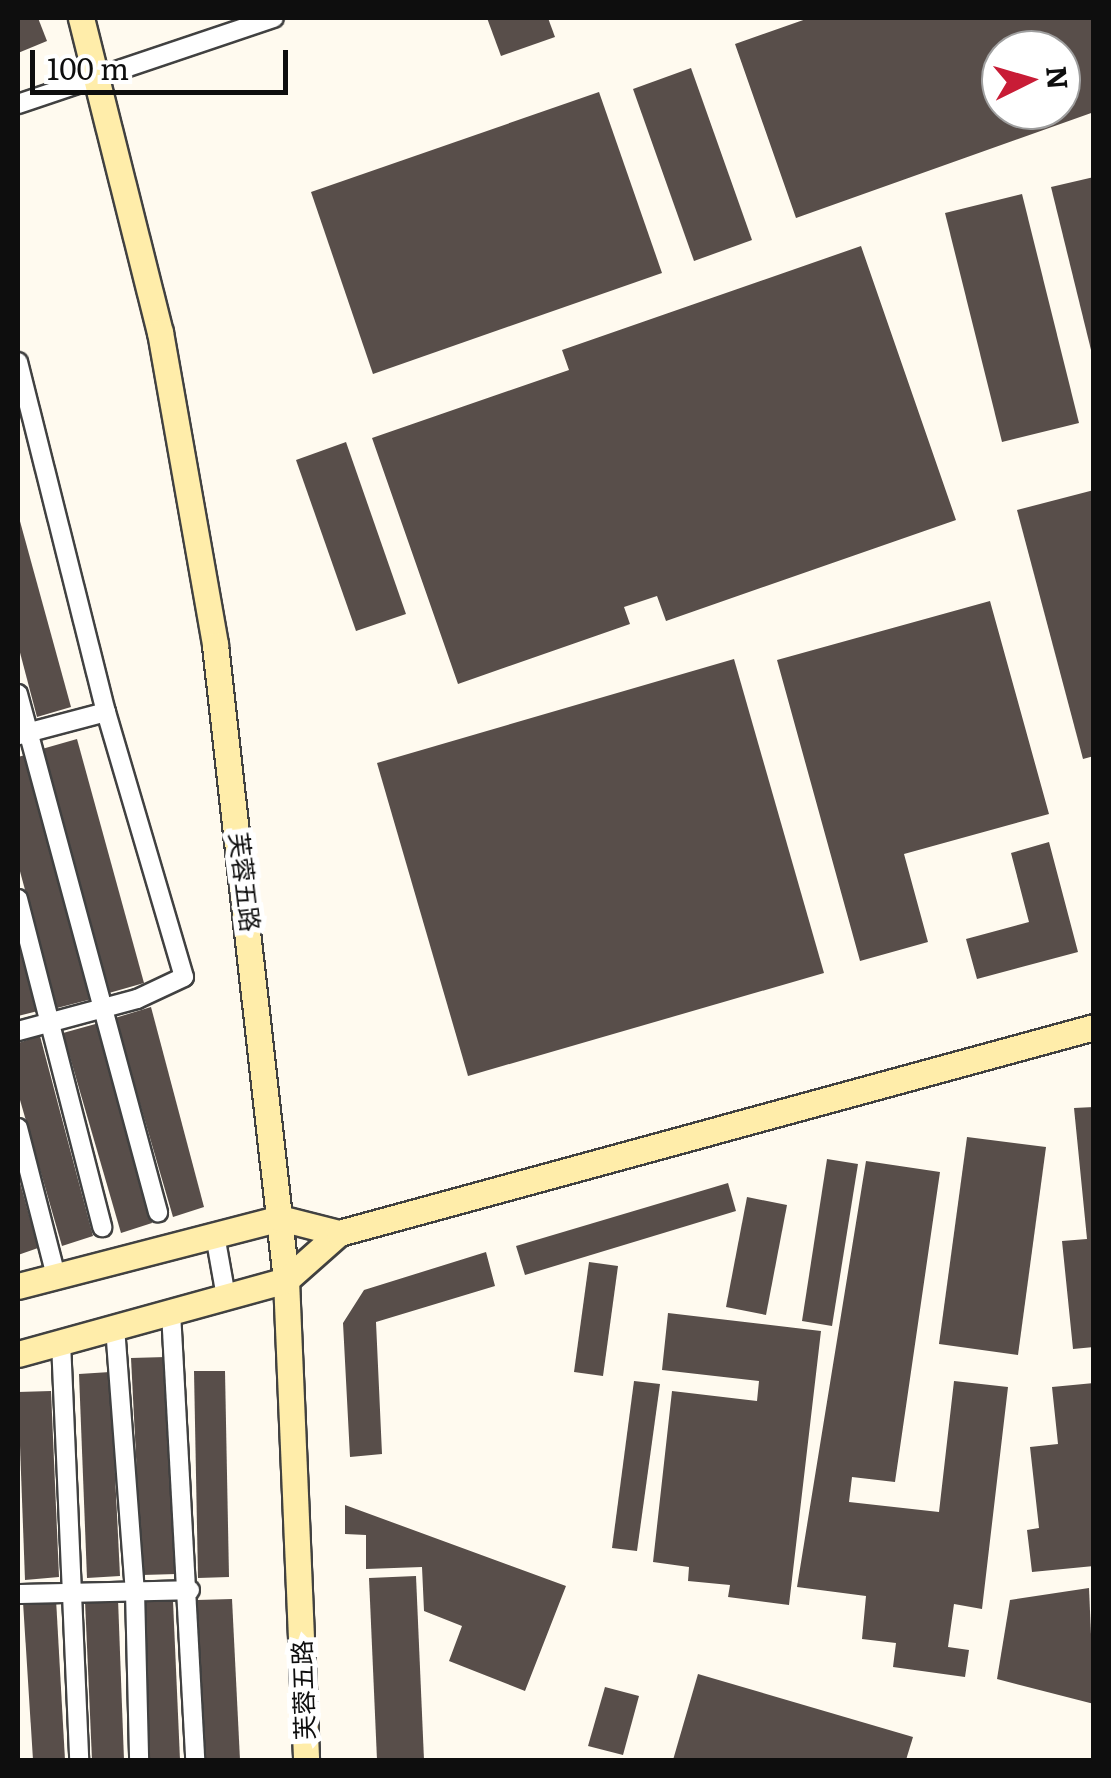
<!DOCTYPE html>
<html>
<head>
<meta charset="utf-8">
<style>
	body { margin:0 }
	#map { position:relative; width:1111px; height:1778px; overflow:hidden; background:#fffaef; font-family:Literata,"Noto Sans SC",serif }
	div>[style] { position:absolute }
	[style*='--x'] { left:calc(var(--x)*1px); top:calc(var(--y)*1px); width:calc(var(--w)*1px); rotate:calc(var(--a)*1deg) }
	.building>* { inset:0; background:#584e4a }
	.roads { filter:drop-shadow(2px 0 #414141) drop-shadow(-2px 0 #414141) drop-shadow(0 2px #414141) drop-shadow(0 -2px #414141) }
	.street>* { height:18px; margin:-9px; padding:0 9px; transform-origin:9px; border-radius:9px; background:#fff }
	.secondary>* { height:25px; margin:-12.5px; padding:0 12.5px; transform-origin:12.5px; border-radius:12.5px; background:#ffedaa }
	span { translate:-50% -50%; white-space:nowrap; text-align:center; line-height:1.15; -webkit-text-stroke:10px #fff; paint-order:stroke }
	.street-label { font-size:25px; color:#0e0e0e }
	.frame { position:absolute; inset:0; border:20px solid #0e0e0e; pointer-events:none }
	.north { position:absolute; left:981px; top:30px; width:100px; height:100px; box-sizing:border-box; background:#fff; border:2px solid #9f9f9f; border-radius:50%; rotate:85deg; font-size:28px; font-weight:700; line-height:40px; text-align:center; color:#0e0e0e }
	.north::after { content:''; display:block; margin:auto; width:35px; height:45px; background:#c81c36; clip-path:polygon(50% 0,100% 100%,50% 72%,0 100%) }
	.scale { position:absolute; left:30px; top:50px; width:258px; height:45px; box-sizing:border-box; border:5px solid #0e0e0e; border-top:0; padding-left:12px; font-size:30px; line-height:35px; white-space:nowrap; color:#0e0e0e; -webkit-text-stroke:8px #fff; paint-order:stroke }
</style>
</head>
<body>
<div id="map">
	<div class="building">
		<i style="clip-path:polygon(18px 18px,38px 18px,47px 41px,18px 53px)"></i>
		<i style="clip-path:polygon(487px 18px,548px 18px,555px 37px,501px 56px)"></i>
		<i style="clip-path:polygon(evenodd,809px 18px,1094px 18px,1094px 112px,796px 218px,735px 44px,809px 18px,1001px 50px,1061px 50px,1061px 110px,1001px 110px,1001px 50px)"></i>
		<i style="clip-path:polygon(691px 68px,752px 240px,694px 261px,633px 89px)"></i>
		<i style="clip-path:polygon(599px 92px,662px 273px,373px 374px,311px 192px)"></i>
		<i style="clip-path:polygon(1094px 177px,1094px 354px,1092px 354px,1051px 187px)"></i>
		<i style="clip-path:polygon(1022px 194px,1079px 423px,1002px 442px,945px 213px)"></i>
		<i style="clip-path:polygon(861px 246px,956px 520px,666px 621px,657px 596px,624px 607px,630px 624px,458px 684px,372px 438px,569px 370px,562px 350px)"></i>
		<i style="clip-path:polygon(346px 442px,406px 614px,356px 631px,296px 460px)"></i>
		<i style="clip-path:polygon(1094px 490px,1094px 756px,1083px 759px,1017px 510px)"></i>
		<i style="clip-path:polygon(18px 514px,71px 707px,37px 717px,18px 645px)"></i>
		<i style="clip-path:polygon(990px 601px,1049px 814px,904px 854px,928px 942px,860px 961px,777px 660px)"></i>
		<i style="clip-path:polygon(734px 659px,824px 973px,468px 1076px,377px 763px)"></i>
		<i style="clip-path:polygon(77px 739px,144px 983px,109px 993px,42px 749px)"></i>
		<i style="clip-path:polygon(25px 755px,92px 999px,57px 1008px,18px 864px,18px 757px)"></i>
		<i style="clip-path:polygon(1049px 842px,1078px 952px,977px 979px,966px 939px,1029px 922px,1011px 853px)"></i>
		<i style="clip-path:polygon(18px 942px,38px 1011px,18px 1016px)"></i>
		<i style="clip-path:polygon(151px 1007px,204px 1207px,173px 1217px,115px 1018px)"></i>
		<i style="clip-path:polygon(99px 1023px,152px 1223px,121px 1233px,63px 1033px)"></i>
		<i style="clip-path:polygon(40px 1036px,93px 1236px,62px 1246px,18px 1093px,18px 1043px)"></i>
		<i style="clip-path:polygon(1094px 1107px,1094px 1347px,1073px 1349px,1062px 1241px,1087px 1239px,1074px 1108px)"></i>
		<i style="clip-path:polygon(967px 1137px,1046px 1147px,1018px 1355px,939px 1344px)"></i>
		<i style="clip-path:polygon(827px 1159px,858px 1164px,832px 1326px,802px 1321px)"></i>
		<i style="clip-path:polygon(866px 1161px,940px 1172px,895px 1482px,852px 1477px,849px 1502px,939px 1512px,954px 1381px,1008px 1387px,982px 1609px,954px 1604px,948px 1647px,969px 1650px,965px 1677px,893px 1667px,896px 1643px,862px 1639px,866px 1596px,797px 1587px)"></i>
		<i style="clip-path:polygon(18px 1175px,38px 1248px,18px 1255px)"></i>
		<i style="clip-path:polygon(728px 1183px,736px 1211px,525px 1275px,516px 1246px)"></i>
		<i style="clip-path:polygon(747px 1197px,787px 1205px,766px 1315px,726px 1307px)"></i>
		<i style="clip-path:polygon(486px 1252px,495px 1286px,376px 1322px,382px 1454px,350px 1457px,343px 1323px,364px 1290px)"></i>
		<i style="clip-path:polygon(589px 1262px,618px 1266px,603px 1376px,574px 1372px)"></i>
		<i style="clip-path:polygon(668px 1313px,821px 1331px,789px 1605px,728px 1597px,730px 1585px,688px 1581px,689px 1567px,653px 1562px,672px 1391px,757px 1401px,759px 1381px,662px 1370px)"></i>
		<i style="clip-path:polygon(166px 1357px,177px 1574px,142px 1575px,131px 1358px)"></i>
		<i style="clip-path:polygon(194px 1371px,225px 1371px,229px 1577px,198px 1578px)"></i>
		<i style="clip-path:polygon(110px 1372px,120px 1576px,87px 1578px,79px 1374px)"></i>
		<i style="clip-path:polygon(634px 1381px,660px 1384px,637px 1551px,612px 1548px)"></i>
		<i style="clip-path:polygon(1094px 1383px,1094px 1566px,1032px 1572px,1027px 1530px,1039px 1528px,1030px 1447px,1058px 1444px,1052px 1387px)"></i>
		<i style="clip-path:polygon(51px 1391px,59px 1577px,25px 1580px,18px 1392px)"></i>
		<i style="clip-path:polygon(345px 1505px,566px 1586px,525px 1691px,449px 1661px,462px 1626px,424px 1611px,422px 1567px,366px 1569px,366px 1535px,345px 1534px)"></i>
		<i style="clip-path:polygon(416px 1576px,424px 1760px,377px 1760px,369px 1578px)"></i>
		<i style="clip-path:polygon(1089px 1588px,1094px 1704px,997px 1679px,1010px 1600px)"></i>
		<i style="clip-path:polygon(56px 1599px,65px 1760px,33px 1760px,23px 1602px)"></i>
		<i style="clip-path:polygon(118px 1599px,124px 1760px,92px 1760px,85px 1601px)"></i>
		<i style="clip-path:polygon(232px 1599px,240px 1760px,204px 1760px,197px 1600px)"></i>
		<i style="clip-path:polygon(173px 1601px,180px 1760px,147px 1760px,140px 1602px)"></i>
		<i style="clip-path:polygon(698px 1674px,913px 1737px,906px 1760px,673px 1760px)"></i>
		<i style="clip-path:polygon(605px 1687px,639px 1696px,623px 1755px,588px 1746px)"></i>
	</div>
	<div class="roads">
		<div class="street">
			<i style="--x:18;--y:104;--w:270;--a:-18.6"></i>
			<i style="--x:18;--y:362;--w:361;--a:75.9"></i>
			<i style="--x:106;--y:712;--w:276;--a:73.6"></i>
			<i style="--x:184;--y:977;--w:52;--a:154.9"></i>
			<i style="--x:137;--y:999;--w:123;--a:164.9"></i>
			<i style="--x:18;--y:694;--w:537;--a:74.88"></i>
			<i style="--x:19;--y:735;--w:90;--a:-14.8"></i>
			<i style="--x:18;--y:899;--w:339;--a:75.6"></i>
			<i style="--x:18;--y:1128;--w:153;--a:75.6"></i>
			<i style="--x:215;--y:1235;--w:63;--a:79.9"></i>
			<i style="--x:171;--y:1312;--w:449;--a:86.9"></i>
			<i style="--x:115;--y:1327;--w:265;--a:85.7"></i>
			<i style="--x:135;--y:1591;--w:169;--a:88.6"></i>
			<i style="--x:61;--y:1342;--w:418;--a:87.5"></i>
			<i style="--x:18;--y:1594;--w:172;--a:-1.3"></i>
		</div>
		<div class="secondary">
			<i style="--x:81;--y:18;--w:324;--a:75.9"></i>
			<i style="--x:160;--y:332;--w:318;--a:80"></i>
			<i style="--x:215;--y:645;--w:639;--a:83.62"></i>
			<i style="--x:286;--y:1280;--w:480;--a:87.6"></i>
			<i style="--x:18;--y:1286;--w:271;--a:-14.5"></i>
			<i style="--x:280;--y:1218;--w:61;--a:14.3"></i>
			<i style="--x:18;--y:1354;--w:278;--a:-15.4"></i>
			<i style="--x:286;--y:1280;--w:71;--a:-41.6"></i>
			<i style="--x:339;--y:1233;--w:783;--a:-15.26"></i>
		</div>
	</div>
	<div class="street-label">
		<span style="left:245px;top:882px;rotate:83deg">芙蓉五路</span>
		<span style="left:303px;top:1690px;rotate:-92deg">芙蓉五路</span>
	</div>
	<div class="frame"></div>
	<div class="north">N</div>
	<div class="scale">100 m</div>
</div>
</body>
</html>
